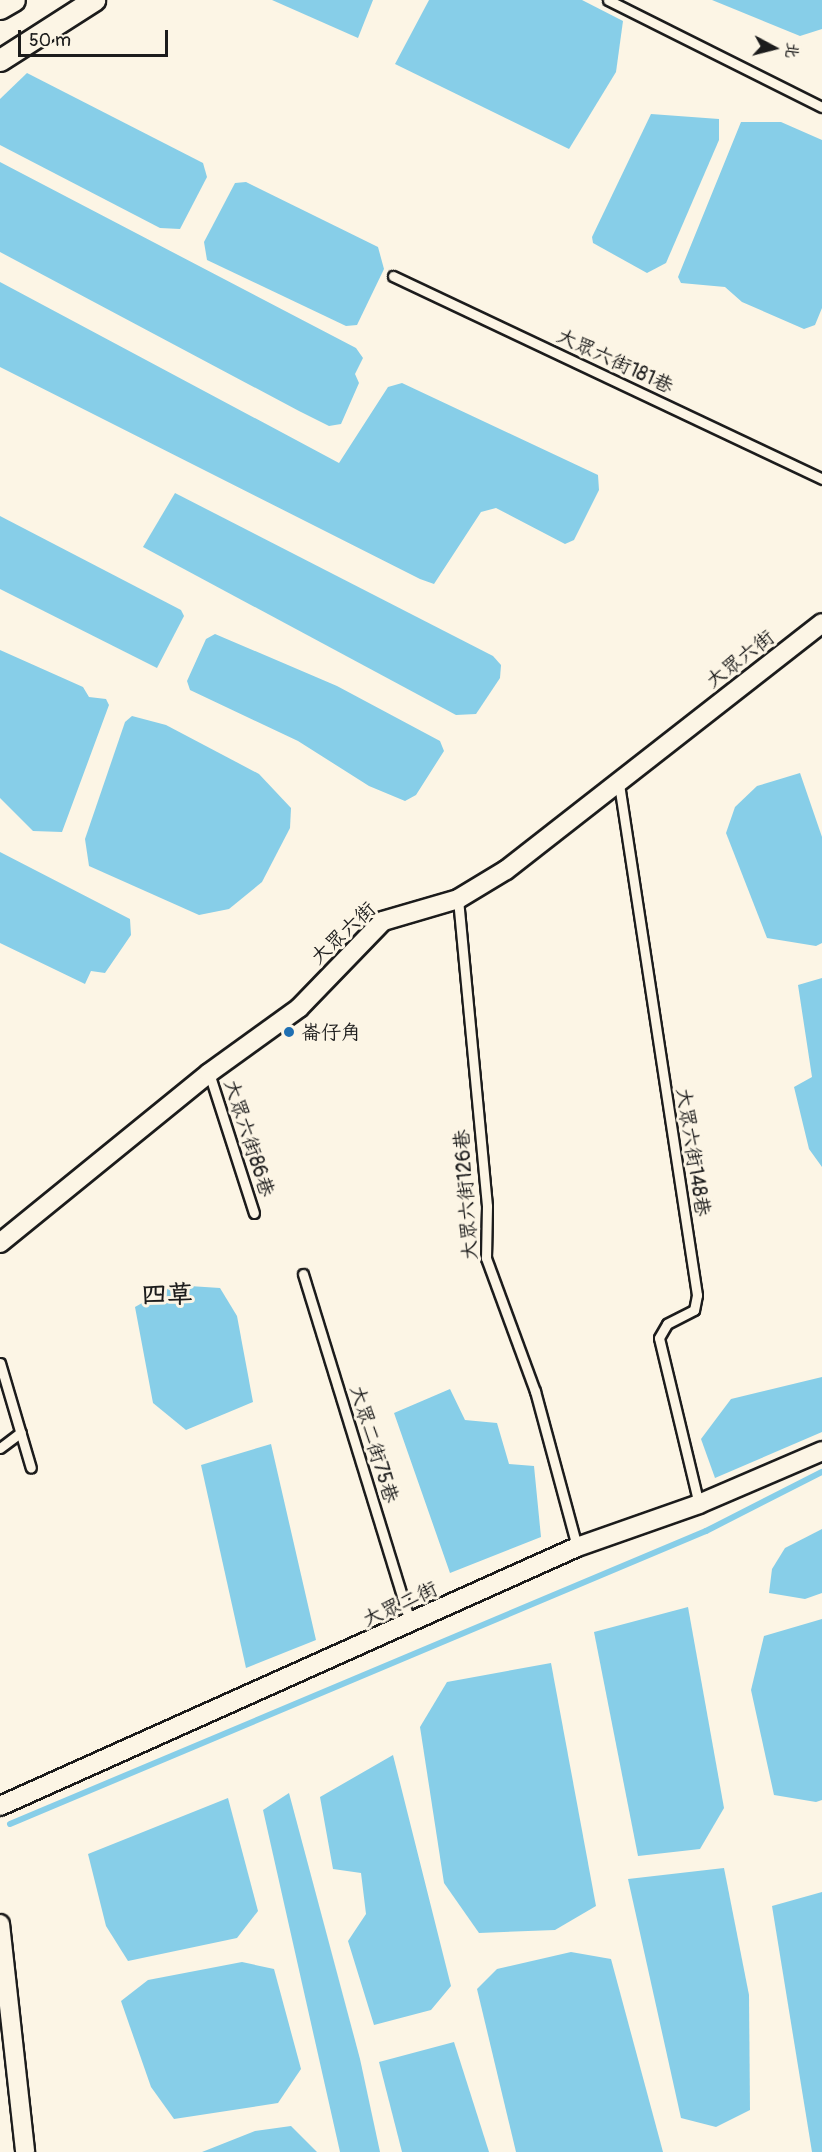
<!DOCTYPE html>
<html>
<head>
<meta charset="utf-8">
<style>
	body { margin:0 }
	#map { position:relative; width:822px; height:2152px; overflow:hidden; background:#fcf5e5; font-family:Pangolin,"LXGW WenKai TC",sans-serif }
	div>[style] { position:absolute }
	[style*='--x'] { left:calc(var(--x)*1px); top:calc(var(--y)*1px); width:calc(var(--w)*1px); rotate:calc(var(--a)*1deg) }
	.water>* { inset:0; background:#87cee8 }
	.stream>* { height:6px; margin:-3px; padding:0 3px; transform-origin:3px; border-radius:3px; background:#87cee8 }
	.roads { filter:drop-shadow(2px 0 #1c1c1c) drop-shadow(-2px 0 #1c1c1c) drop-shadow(0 2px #1c1c1c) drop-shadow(0 -2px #1c1c1c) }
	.service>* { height:9px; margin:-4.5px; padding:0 4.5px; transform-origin:4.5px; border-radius:4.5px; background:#fcf5e5 }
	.minor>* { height:18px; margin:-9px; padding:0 9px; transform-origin:9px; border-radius:9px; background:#fcf5e5 }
	.tertiary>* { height:21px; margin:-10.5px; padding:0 10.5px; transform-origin:10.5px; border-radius:10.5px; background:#fcf5e5 }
	.dots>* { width:16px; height:16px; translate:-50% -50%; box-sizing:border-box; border:3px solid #fcf5e5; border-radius:50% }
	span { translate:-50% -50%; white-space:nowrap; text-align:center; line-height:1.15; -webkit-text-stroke:6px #fcf5e5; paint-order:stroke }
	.street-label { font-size:20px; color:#1c1c1c }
	.poi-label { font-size:20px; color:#1c1c1c }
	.left { translate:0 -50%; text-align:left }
	.district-label { font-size:26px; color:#1c1c1c; font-weight:700 }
	.north { position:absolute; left:744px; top:18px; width:60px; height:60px; -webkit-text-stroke:4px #fcf5e5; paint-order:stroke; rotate:97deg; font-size:16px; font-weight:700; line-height:24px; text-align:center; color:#1c1c1c }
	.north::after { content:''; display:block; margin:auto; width:21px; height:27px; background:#1c1c1c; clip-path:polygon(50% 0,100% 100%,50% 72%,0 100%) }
	.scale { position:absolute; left:18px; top:30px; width:150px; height:27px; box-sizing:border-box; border:3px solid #1c1c1c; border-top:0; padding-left:8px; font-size:18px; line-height:21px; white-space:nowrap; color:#1c1c1c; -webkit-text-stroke:4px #fcf5e5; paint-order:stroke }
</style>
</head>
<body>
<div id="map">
	<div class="water">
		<i style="clip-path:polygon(272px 0,373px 0,358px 38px)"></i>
		<i style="clip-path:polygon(429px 0,582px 0,623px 21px,616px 72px,569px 149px,395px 64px)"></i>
		<i style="clip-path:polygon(712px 0,822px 0,822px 29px,800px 36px)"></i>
		<i style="clip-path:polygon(27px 73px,203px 163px,207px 177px,180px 229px,160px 228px,0 145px,0 99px)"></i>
		<i style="clip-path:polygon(651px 114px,719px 119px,719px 140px,666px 263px,647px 273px,593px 243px,592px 237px)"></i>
		<i style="clip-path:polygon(741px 122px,781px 122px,822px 140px,822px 308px,815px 325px,804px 329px,742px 302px,725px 287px,681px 283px,678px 277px)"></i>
		<i style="clip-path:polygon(0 162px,356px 348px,363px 358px,355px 374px,359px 383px,341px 424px,329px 426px,299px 411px,0 252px)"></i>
		<i style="clip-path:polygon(246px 182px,378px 247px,384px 269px,357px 325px,346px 326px,207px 260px,204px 242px,235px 183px)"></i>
		<i style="clip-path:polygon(0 282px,339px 463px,388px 387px,402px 383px,598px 475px,599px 490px,574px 540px,565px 544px,496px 508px,481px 512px,434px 584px,420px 579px,0 367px)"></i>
		<i style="clip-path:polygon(175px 493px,493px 656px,501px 665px,500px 678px,476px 714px,456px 715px,143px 547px)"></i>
		<i style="clip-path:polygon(0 516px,181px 610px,184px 616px,157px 668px,0 589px)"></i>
		<i style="clip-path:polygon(215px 634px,337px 686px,440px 741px,444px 751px,416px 795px,405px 801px,369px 786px,298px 741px,190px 690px,187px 681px,206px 639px)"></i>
		<i style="clip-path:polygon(0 650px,83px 687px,89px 697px,106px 699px,109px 705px,62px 832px,33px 831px,0 798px)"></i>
		<i style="clip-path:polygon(132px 716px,166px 725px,259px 774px,291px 808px,290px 828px,262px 882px,229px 909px,199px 915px,89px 866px,85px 839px,125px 722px)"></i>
		<i style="clip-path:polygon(800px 773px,822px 837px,822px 943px,816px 946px,767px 938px,726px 833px,735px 807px,757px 786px)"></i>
		<i style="clip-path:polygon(0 852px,130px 919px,131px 935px,105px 973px,91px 971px,85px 984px,0 943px)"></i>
		<i style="clip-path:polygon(822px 978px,822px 1167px,809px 1149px,794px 1087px,812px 1077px,798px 985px)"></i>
		<i style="clip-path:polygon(174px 1285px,220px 1288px,237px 1316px,253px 1402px,186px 1430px,153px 1403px,135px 1307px)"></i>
		<i style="clip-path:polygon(822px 1377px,822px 1432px,715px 1478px,701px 1439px,731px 1399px)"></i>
		<i style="clip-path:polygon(450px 1389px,465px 1420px,497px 1423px,509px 1464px,534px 1466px,541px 1537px,450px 1573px,394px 1413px)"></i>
		<i style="clip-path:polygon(271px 1444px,316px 1640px,246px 1668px,201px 1465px)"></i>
		<i style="clip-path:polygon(822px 1529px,822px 1593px,805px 1599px,769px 1593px,772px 1569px,785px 1548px)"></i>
		<i style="clip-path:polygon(688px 1607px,724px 1808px,700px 1849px,638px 1856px,594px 1632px)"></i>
		<i style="clip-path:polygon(822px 1619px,822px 1800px,816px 1802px,774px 1795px,751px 1690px,764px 1636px)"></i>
		<i style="clip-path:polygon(551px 1663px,596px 1906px,555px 1930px,479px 1933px,444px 1883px,420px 1727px,447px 1682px)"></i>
		<i style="clip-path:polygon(393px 1755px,451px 1986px,431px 2010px,374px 2025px,348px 1941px,366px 1914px,361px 1873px,333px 1869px,320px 1797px)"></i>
		<i style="clip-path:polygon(289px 1793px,360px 2059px,380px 2152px,340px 2152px,263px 1810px)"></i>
		<i style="clip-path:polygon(228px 1798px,258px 1911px,237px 1938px,128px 1961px,106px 1926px,88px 1854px)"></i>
		<i style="clip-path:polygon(724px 1868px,749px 1995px,750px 2110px,716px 2127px,681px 2118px,628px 1879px)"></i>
		<i style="clip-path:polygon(822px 1892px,822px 2152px,812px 2152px,772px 1906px)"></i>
		<i style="clip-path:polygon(571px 1952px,611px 1959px,663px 2152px,516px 2152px,477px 1989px,497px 1969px)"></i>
		<i style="clip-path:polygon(242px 1962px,274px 1969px,301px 2069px,278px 2103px,174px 2119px,151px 2087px,121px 2001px,148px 1980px)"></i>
		<i style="clip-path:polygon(454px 2042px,489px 2152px,402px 2152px,379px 2062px)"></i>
		<i style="clip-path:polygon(291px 2126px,317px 2152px,202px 2152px,255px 2131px)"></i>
	</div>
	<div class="stream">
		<i style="--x:10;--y:1824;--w:755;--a:-22.83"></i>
		<i style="--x:706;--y:1531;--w:130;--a:-27"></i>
	</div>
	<div class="roads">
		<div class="service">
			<i style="--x:608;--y:0;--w:239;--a:26.6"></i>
			<i style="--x:393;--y:276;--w:475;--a:25.3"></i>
			<i style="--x:619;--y:784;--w:517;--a:81.32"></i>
			<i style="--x:697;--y:1295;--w:15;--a:101"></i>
			<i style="--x:694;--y:1310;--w:30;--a:153"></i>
			<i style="--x:667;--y:1324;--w:16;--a:120"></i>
			<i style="--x:659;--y:1338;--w:171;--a:76.5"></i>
			<i style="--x:458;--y:899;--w:308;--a:84.6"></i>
			<i style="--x:487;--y:1206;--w:52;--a:91.1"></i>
			<i style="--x:486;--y:1258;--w:142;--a:69.8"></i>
			<i style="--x:535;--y:1391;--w:162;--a:74.9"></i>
			<i style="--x:209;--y:1073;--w:147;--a:72.2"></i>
			<i style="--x:303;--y:1274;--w:366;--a:72.9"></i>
			<i style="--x:0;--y:1363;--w:109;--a:73.6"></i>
			<i style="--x:0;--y:1448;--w:26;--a:-37"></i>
		</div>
		<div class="minor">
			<i style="--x:0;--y:1243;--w:269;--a:-39.1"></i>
			<i style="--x:209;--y:1073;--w:111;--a:-35.8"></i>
			<i style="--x:299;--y:1008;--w:121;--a:-46"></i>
			<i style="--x:383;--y:921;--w:78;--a:-16.3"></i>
			<i style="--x:458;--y:899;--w:56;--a:-31.1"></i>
			<i style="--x:506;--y:870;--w:401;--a:-38"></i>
			<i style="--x:0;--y:1806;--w:632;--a:-24.17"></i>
			<i style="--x:577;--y:1547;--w:129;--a:-19.4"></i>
			<i style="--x:699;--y:1504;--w:134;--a:-23.3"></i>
			<i style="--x:0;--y:1924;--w:229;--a:83.7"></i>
		</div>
		<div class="tertiary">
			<i style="--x:0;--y:8;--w:16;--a:-30"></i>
			<i style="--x:0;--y:60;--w:112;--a:-32.6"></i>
		</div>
	</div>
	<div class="dots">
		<i style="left:289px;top:1032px;background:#1f6fb2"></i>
	</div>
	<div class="street-label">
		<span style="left:615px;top:361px;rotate:25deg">大眾六街181巷</span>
		<span style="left:740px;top:659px;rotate:-38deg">大眾六街</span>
		<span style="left:343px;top:933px;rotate:-43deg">大眾六街</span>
		<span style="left:249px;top:1138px;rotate:72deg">大眾六街86巷</span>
		<span style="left:693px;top:1152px;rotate:81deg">大眾六街148巷</span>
		<span style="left:466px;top:1195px;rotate:-94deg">大眾六街126巷</span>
		<span style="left:374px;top:1444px;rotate:73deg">大眾二街75巷</span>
		<span style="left:400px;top:1604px;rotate:-25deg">大眾二街</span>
	</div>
	<div class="poi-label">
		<span class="left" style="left:301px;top:1032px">崙仔角</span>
	</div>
	<div class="district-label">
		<span style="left:167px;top:1296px">四草</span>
	</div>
	<div class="north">北</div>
	<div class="scale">50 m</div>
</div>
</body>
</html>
